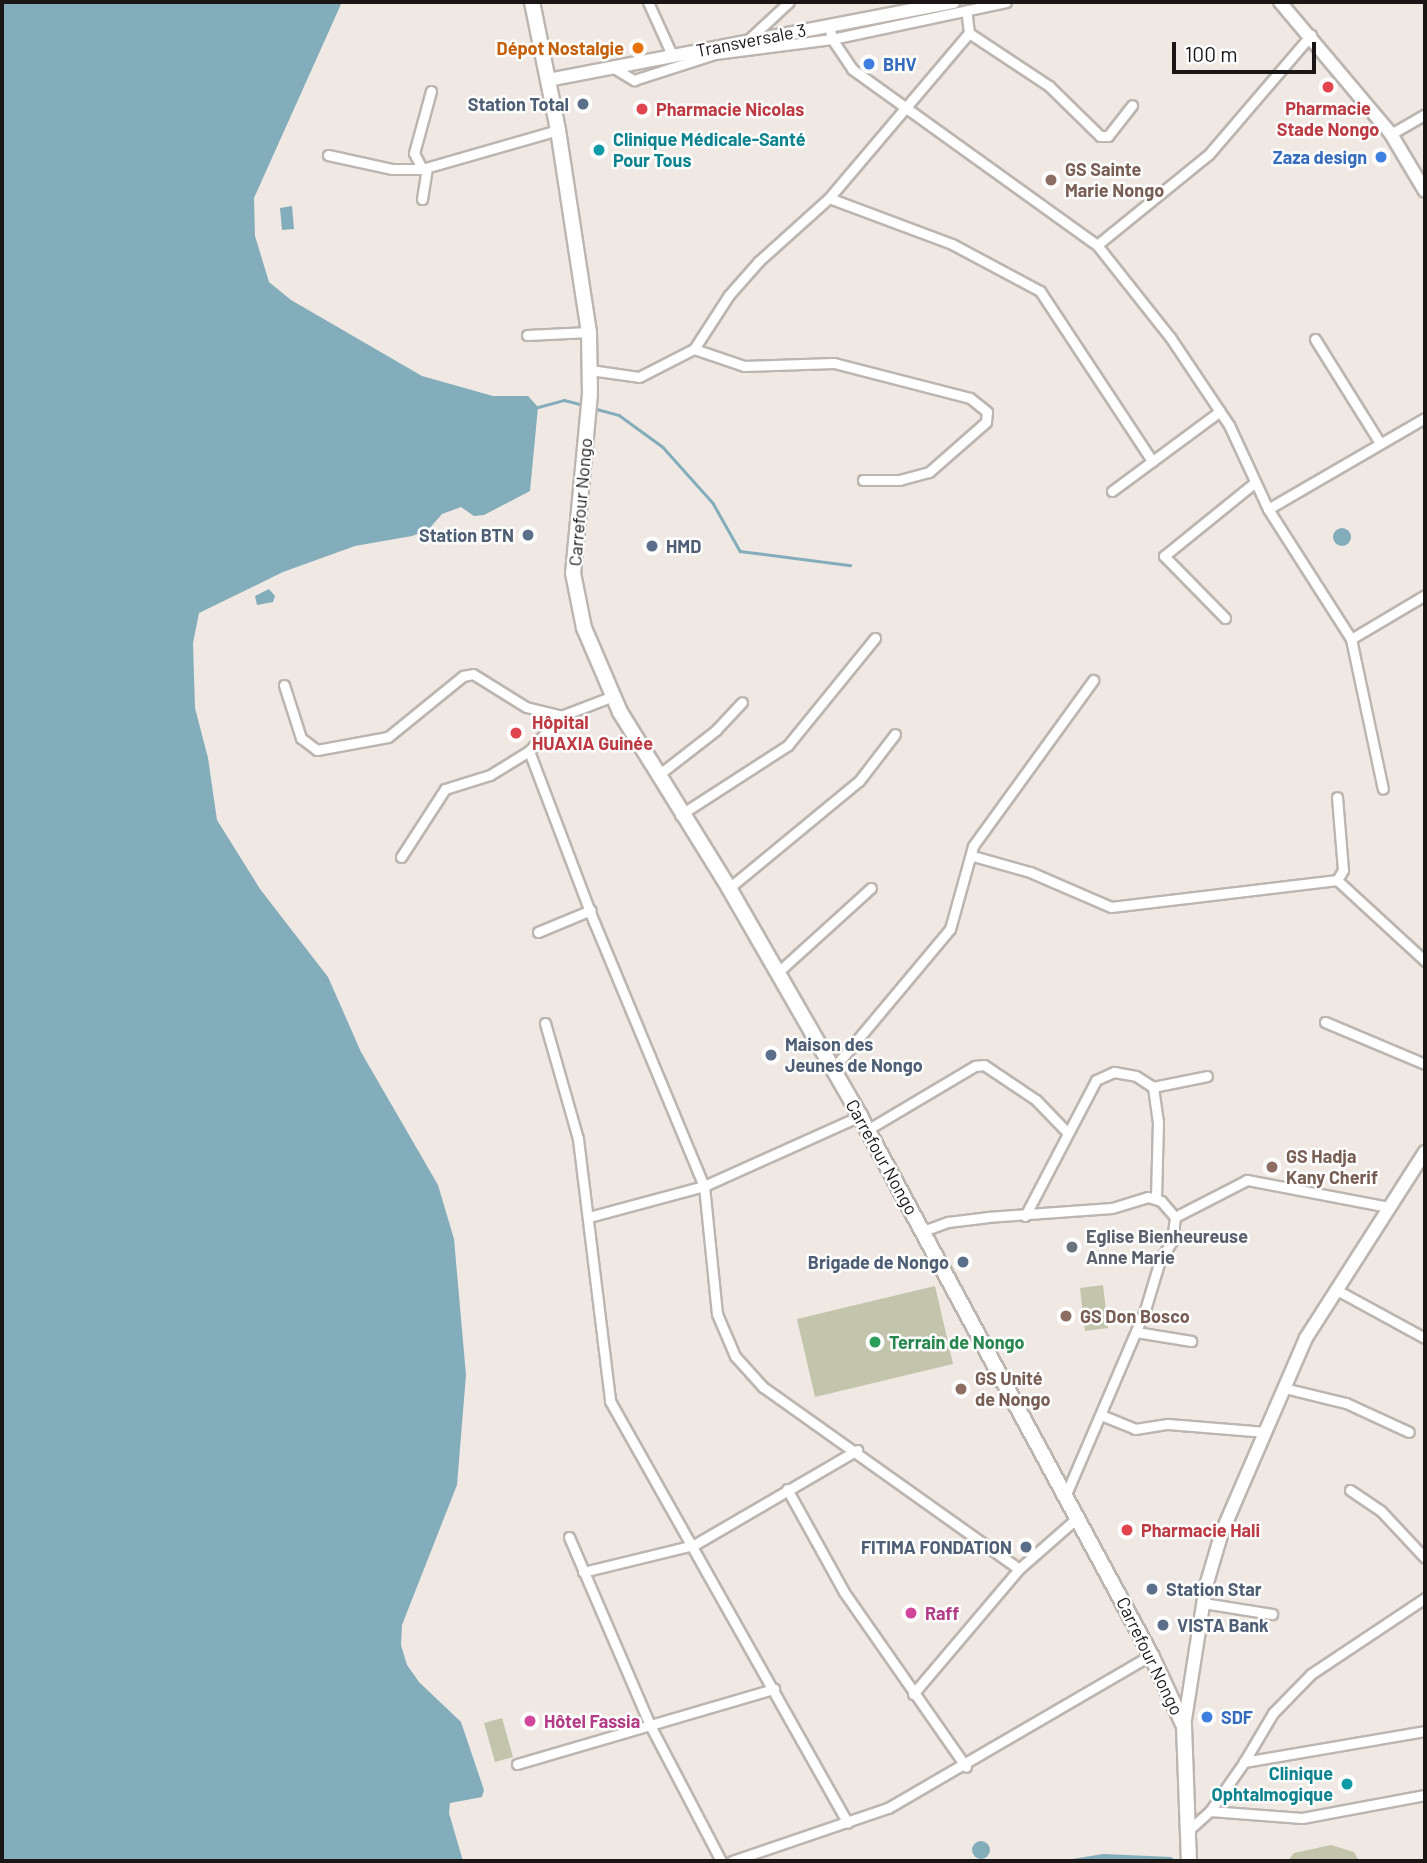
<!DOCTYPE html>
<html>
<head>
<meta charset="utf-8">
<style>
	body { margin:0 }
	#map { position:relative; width:1427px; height:1863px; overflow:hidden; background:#efe8e3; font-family:Barlow,sans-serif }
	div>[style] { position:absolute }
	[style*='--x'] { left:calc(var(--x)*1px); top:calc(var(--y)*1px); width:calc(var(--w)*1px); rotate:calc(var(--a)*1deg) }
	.green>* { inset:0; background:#c2c5ab }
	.water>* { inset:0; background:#84adbb }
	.round { border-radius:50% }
	.stream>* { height:2.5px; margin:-1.25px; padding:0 1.25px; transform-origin:1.25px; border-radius:1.25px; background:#84adbb }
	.roads { filter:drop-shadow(2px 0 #bcb5b0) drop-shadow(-2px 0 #bcb5b0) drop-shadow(0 2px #bcb5b0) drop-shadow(0 -2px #bcb5b0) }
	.street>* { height:9px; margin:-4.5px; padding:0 4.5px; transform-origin:4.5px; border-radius:4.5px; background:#fff }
	.secondary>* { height:12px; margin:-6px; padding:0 6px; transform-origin:6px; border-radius:6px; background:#fff }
	.primary>* { height:14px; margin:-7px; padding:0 7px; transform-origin:7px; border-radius:7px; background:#fff }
	.dots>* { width:19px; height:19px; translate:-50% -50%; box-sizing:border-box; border:4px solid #fff; border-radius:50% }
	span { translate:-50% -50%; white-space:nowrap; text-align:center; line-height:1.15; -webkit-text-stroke:5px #fff; paint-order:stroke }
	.street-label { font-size:18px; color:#191615 }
	.food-label { font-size:18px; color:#c56008; font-weight:700 }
	.right { translate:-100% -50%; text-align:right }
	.shop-label { font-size:18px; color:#366cbe; font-weight:700 }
	.left { translate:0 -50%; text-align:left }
	.service-label { font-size:18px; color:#4e5e75; font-weight:700 }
	.health-label { font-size:18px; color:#be3a42; font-weight:700 }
	.culture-label { font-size:18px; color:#0d838f; font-weight:700 }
	.education-label { font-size:18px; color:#785e54; font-weight:700 }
	.worship-label { font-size:18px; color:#5b616d; font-weight:700 }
	.leisure-label { font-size:18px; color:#27864d; font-weight:700 }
	.hotel-label { font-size:18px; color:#b23c85; font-weight:700 }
	.frame { position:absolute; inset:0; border:4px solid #191615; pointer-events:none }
	.scale { position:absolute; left:1172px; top:42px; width:144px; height:32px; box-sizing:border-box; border:4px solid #191615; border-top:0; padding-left:9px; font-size:21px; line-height:24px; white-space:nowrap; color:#191615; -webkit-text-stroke:5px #fff; paint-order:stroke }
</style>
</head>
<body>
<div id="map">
	<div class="green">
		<i style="clip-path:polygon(1103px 1285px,1108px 1328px,1085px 1331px,1080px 1288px)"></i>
		<i style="clip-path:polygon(935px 1286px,953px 1364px,815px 1397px,797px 1319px)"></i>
		<i style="clip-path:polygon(502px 1718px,513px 1757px,495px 1762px,484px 1723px)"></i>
		<i style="clip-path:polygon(1331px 1845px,1354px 1852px,1359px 1861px,1288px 1861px,1294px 1853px)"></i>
	</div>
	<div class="water">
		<i style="clip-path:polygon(2px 2px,342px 2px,254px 198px,255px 236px,269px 282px,291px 300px,422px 376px,493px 396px,528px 396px,538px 407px,530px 491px,484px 515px,474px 516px,461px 507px,442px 514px,428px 530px,412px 536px,355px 546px,283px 572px,199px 613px,193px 643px,195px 708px,208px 758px,217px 820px,260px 889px,328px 977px,361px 1052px,438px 1185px,454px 1239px,466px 1375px,457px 1485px,402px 1625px,401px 1645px,407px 1665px,419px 1682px,461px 1722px,484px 1790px,482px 1797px,450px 1803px,449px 1813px,463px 1861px,2px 1861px)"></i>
		<i style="clip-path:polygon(292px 206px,294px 229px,282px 230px,280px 208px)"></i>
		<i class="round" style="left:1333px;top:528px;width:18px;height:18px"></i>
		<i style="clip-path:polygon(269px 589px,275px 596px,273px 602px,257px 605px,255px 596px)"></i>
		<i class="round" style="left:972px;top:1841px;width:18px;height:18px"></i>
		<i style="clip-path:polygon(1103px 1854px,1171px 1857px,1177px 1861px,1060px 1861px)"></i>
	</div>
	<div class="stream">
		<i style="--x:538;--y:407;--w:27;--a:-15"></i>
		<i style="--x:564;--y:400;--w:21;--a:14"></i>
		<i style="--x:593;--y:408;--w:27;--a:15"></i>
		<i style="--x:619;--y:415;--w:54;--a:36"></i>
		<i style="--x:663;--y:447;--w:75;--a:48.2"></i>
		<i style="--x:713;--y:503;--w:55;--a:60.6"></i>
		<i style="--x:740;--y:551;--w:111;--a:7.3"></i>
		<i style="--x:1306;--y:1861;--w:16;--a:0"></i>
	</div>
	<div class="roads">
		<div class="street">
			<i style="--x:648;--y:2;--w:58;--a:65.6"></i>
			<i style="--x:829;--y:25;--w:14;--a:78"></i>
			<i style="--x:832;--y:39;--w:36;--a:56"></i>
			<i style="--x:852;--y:69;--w:302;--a:35.7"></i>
			<i style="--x:1097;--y:245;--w:117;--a:51.6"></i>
			<i style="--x:1170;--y:337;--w:106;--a:56.2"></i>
			<i style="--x:1229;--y:425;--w:93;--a:65.1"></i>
			<i style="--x:1268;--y:509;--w:154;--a:57.4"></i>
			<i style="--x:1351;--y:639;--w:153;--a:78"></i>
			<i style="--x:969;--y:33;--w:96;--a:33.5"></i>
			<i style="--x:1049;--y:86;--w:71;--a:44.4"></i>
			<i style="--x:1100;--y:136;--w:8;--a:0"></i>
			<i style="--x:1108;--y:136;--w:39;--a:-52"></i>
			<i style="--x:749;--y:39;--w:54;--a:-42.8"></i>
			<i style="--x:612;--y:67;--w:26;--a:31"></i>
			<i style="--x:634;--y:80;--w:85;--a:-17.8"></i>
			<i style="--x:715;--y:54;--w:118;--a:-7.3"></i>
			<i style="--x:832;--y:39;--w:178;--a:-12"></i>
			<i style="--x:431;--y:91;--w:64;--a:105.3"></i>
			<i style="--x:414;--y:153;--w:18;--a:63"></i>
			<i style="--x:422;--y:169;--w:141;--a:-16"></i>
			<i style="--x:1391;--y:134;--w:39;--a:-30"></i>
			<i style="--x:328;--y:155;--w:66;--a:12.3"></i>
			<i style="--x:392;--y:169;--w:30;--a:0"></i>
			<i style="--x:829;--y:198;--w:131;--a:20.5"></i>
			<i style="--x:952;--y:244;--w:100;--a:28.1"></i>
			<i style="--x:1040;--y:291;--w:204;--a:56.6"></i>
			<i style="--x:422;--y:199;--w:31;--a:-81"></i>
			<i style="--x:1097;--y:245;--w:144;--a:-39.1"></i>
			<i style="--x:1209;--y:154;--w:157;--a:-49.4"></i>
			<i style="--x:527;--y:335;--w:62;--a:-2.8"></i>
			<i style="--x:1315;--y:339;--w:123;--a:58"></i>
			<i style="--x:694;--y:349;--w:64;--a:-57.1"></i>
			<i style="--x:729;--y:295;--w:45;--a:-48.6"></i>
			<i style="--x:759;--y:261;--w:94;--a:-42"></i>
			<i style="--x:829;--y:198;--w:216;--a:-49.7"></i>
			<i style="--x:969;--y:33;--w:23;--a:-97"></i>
			<i style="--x:590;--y:370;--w:49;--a:8.1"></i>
			<i style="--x:639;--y:377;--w:62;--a:-27"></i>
			<i style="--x:694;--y:349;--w:53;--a:18.8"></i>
			<i style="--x:744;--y:366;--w:90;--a:-1.9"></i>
			<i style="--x:834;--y:363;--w:140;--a:14.4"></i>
			<i style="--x:970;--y:398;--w:22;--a:39"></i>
			<i style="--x:987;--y:412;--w:10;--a:96"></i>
			<i style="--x:986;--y:422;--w:76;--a:138.7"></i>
			<i style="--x:929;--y:472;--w:30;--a:165"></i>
			<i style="--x:900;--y:480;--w:37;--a:180"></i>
			<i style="--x:1112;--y:491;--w:134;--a:-36.5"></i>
			<i style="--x:1268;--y:509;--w:181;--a:-30.1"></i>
			<i style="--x:1225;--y:618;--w:87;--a:-134.5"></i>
			<i style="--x:1164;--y:556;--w:116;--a:-39"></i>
			<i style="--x:1351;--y:639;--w:86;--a:-30.7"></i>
			<i style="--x:284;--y:685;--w:56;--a:72.2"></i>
			<i style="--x:301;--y:738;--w:20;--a:37"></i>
			<i style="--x:317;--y:750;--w:72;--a:-10.4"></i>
			<i style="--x:388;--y:737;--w:97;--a:-39.1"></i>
			<i style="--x:463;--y:676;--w:10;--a:-11"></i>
			<i style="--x:473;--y:674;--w:62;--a:31.9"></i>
			<i style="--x:526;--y:707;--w:36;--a:14"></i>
			<i style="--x:561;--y:716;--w:56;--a:-21"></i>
			<i style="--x:529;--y:751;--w:183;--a:69.2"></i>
			<i style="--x:594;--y:922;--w:286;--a:67.4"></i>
			<i style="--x:704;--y:1186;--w:129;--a:84.2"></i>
			<i style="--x:717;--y:1314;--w:46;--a:66.8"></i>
			<i style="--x:735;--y:1356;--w:42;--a:47.9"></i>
			<i style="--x:763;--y:1387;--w:314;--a:35.4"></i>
			<i style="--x:657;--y:776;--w:75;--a:-37.9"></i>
			<i style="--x:716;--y:730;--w:38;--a:-47"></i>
			<i style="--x:680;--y:815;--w:129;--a:-32.9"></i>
			<i style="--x:788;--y:745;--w:138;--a:-50.9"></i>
			<i style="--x:973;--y:856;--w:59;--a:15.7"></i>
			<i style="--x:1030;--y:872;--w:88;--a:23.4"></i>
			<i style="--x:1111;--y:907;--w:228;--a:-6.8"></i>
			<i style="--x:1337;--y:880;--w:120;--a:42.6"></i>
			<i style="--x:401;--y:857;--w:81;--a:-57.1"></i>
			<i style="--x:445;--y:789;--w:47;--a:-17.3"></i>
			<i style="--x:490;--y:775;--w:46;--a:-31.6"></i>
			<i style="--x:529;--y:751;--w:47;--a:-47.6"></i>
			<i style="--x:1337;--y:880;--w:12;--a:-59"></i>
			<i style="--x:1343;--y:870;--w:73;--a:-94.7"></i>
			<i style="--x:729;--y:888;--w:168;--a:-39.5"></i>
			<i style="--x:859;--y:781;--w:59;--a:-52.5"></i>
			<i style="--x:538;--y:932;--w:57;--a:-22.5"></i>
			<i style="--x:776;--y:974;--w:128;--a:-42.2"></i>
			<i style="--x:1325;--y:1022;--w:108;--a:22.8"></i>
			<i style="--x:545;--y:1023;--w:121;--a:74.1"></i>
			<i style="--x:578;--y:1139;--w:264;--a:83"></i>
			<i style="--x:610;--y:1401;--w:484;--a:60.6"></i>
			<i style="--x:832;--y:1070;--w:184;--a:-50.1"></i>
			<i style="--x:950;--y:929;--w:86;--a:-74.5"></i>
			<i style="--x:973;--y:846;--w:205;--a:-54.1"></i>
			<i style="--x:1153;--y:1087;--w:55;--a:-11.5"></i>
			<i style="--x:867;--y:1130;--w:126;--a:-30.7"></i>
			<i style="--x:975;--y:1066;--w:9;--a:-6"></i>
			<i style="--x:984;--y:1065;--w:63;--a:33.9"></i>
			<i style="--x:1036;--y:1100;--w:45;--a:45.9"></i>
			<i style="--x:1025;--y:1216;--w:153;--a:-62.4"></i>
			<i style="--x:1096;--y:1080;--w:20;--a:-24"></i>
			<i style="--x:1114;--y:1072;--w:22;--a:10"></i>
			<i style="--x:1136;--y:1076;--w:20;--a:33"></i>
			<i style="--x:1153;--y:1087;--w:34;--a:82"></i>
			<i style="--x:1158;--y:1121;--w:77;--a:91.5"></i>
			<i style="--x:589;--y:1217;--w:119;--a:-15.1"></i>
			<i style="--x:704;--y:1186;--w:171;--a:-24.2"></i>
			<i style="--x:1175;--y:1217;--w:81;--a:-27.2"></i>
			<i style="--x:1247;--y:1180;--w:145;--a:10.8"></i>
			<i style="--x:923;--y:1231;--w:27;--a:-20"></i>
			<i style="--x:948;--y:1222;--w:39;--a:-7"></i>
			<i style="--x:987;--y:1217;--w:125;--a:-4.1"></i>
			<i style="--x:1112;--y:1208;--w:38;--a:-17"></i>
			<i style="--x:1148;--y:1197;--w:14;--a:17"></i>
			<i style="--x:1161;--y:1201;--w:21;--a:49"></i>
			<i style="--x:1175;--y:1217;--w:24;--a:97"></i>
			<i style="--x:1172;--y:1241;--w:22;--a:122"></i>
			<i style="--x:1160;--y:1260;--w:52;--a:106.7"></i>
			<i style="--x:1145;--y:1310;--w:200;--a:113.2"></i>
			<i style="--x:1335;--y:1289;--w:102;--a:28.6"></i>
			<i style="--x:1136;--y:1332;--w:56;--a:9.3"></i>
			<i style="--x:1284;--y:1388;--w:64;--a:13.6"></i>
			<i style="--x:1346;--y:1403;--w:69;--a:24.7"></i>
			<i style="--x:1101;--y:1415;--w:37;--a:22"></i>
			<i style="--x:1135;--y:1429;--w:33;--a:-9"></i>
			<i style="--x:1168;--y:1424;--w:98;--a:4.7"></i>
			<i style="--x:787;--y:1489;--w:118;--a:61"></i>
			<i style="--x:844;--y:1592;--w:213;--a:55.1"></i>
			<i style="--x:1350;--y:1490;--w:37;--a:34"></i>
			<i style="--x:1381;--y:1511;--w:64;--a:46.9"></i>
			<i style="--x:569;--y:1537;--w:207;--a:66.7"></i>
			<i style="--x:651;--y:1727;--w:151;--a:62.4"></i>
			<i style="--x:583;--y:1572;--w:114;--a:-13.7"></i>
			<i style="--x:694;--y:1545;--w:189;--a:-30.2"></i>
			<i style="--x:1203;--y:1603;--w:70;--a:9.1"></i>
			<i style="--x:913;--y:1694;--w:164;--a:-49.7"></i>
			<i style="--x:1019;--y:1569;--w:77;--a:-41.3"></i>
			<i style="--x:1244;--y:1762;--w:184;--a:-9.7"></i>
			<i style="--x:517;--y:1764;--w:268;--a:-16.3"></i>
			<i style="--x:1210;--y:1811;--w:92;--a:4.4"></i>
			<i style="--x:1302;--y:1818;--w:125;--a:-10.6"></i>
			<i style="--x:1191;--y:1828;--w:25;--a:-42"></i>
			<i style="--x:1210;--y:1811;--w:60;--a:-55.2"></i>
			<i style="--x:1244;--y:1762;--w:57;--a:-59.4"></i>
			<i style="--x:1273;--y:1713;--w:54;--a:-45.7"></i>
			<i style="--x:1311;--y:1674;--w:137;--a:-33.7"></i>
			<i style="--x:732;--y:1861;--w:165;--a:-18.8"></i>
			<i style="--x:888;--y:1808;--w:304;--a:-30.2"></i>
		</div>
		<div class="secondary">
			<i style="--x:1280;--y:2;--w:172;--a:49.9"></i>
			<i style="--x:1391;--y:134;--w:66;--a:59.2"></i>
			<i style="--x:548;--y:80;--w:413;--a:-10.9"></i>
			<i style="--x:1184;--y:1726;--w:142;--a:-81.1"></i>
			<i style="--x:1206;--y:1586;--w:56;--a:-73.5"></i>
			<i style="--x:1222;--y:1532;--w:211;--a:-66.6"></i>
			<i style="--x:1306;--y:1338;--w:221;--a:-57.4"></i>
		</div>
		<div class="primary">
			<i style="--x:532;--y:2;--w:131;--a:78.5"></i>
			<i style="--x:558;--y:130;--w:204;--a:81.3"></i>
			<i style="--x:589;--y:332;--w:62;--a:89.1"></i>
			<i style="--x:590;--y:394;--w:180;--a:95.4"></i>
			<i style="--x:573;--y:573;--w:56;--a:78.7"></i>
			<i style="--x:584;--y:628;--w:91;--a:66.8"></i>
			<i style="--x:620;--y:712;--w:207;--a:58.2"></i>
			<i style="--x:729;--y:888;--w:263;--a:60.1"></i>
			<i style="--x:860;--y:1116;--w:613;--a:61.64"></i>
			<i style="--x:1151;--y:1655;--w:78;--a:65.1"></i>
			<i style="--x:1184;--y:1726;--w:135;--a:87.9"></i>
		</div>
	</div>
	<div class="dots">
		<i style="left:638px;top:48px;background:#e8710a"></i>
		<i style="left:869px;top:64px;background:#3f7fe0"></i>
		<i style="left:1328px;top:87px;background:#e0444e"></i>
		<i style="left:583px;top:104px;background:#5c6f8a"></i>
		<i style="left:642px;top:109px;background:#e0444e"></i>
		<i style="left:599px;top:150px;background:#0f9aa8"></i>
		<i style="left:1381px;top:157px;background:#3f7fe0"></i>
		<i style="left:1051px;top:180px;background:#8d6e63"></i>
		<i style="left:528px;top:535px;background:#5c6f8a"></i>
		<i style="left:652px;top:546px;background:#5c6f8a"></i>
		<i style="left:516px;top:733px;background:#e0444e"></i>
		<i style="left:771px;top:1055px;background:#5c6f8a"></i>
		<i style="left:1272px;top:1167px;background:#8d6e63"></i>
		<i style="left:1072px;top:1247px;background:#6b7280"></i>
		<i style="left:963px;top:1262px;background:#5c6f8a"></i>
		<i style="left:1066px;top:1316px;background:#8d6e63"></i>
		<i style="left:875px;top:1342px;background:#2e9e5b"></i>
		<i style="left:961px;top:1389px;background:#8d6e63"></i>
		<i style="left:1127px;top:1530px;background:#e0444e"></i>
		<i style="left:1026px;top:1547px;background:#5c6f8a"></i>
		<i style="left:1152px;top:1589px;background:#5c6f8a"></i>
		<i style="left:911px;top:1613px;background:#d1479c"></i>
		<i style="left:1163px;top:1625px;background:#5c6f8a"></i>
		<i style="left:1207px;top:1717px;background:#3f7fe0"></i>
		<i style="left:530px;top:1721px;background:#d1479c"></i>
		<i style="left:1347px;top:1784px;background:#0f9aa8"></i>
	</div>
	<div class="street-label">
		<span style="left:751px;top:40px;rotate:-11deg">Transversale 3</span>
		<span style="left:580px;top:502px;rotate:-85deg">Carrefour Nongo</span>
		<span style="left:882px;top:1157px;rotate:61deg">Carrefour Nongo</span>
		<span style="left:1150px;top:1656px;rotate:64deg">Carrefour Nongo</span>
	</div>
	<div class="food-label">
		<span class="right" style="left:624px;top:48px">Dépot Nostalgie</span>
	</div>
	<div class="shop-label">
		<span class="left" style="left:883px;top:64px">BHV</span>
		<span class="right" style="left:1367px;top:157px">Zaza design</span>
		<span class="left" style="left:1221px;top:1717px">SDF</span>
	</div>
	<div class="service-label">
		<span class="right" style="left:569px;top:104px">Station Total</span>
		<span class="right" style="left:514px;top:535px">Station BTN</span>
		<span class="left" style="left:666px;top:546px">HMD</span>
		<span class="left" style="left:785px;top:1055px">Maison des<br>Jeunes de Nongo</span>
		<span class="right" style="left:949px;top:1262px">Brigade de Nongo</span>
		<span class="right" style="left:1012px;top:1547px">FITIMA FONDATION</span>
		<span class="left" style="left:1166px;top:1589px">Station Star</span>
		<span class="left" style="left:1177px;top:1625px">VISTA Bank</span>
	</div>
	<div class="health-label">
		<span class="left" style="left:656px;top:109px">Pharmacie Nicolas</span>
		<span style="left:1328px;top:119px">Pharmacie<br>Stade Nongo</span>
		<span class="left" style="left:532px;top:733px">Hôpital<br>HUAXIA Guinée</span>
		<span class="left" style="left:1141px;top:1530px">Pharmacie Hali</span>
	</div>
	<div class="culture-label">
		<span class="left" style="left:613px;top:150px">Clinique Médicale-Santé<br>Pour Tous</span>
		<span class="right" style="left:1333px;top:1784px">Clinique<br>Ophtalmogique</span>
	</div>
	<div class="education-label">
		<span class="left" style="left:1065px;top:180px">GS Sainte<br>Marie Nongo</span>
		<span class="left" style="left:1286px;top:1167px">GS Hadja<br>Kany Cherif</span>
		<span class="left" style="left:1080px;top:1316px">GS Don Bosco</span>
		<span class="left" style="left:975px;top:1389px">GS Unité<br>de Nongo</span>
	</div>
	<div class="worship-label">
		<span class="left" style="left:1086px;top:1247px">Eglise Bienheureuse<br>Anne Marie</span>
	</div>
	<div class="leisure-label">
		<span class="left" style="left:889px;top:1342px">Terrain de Nongo</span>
	</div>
	<div class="hotel-label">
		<span class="left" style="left:925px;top:1613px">Raff</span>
		<span class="left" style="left:544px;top:1721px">Hôtel Fassia</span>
	</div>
	<div class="frame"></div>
	<div class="scale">100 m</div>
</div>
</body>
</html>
